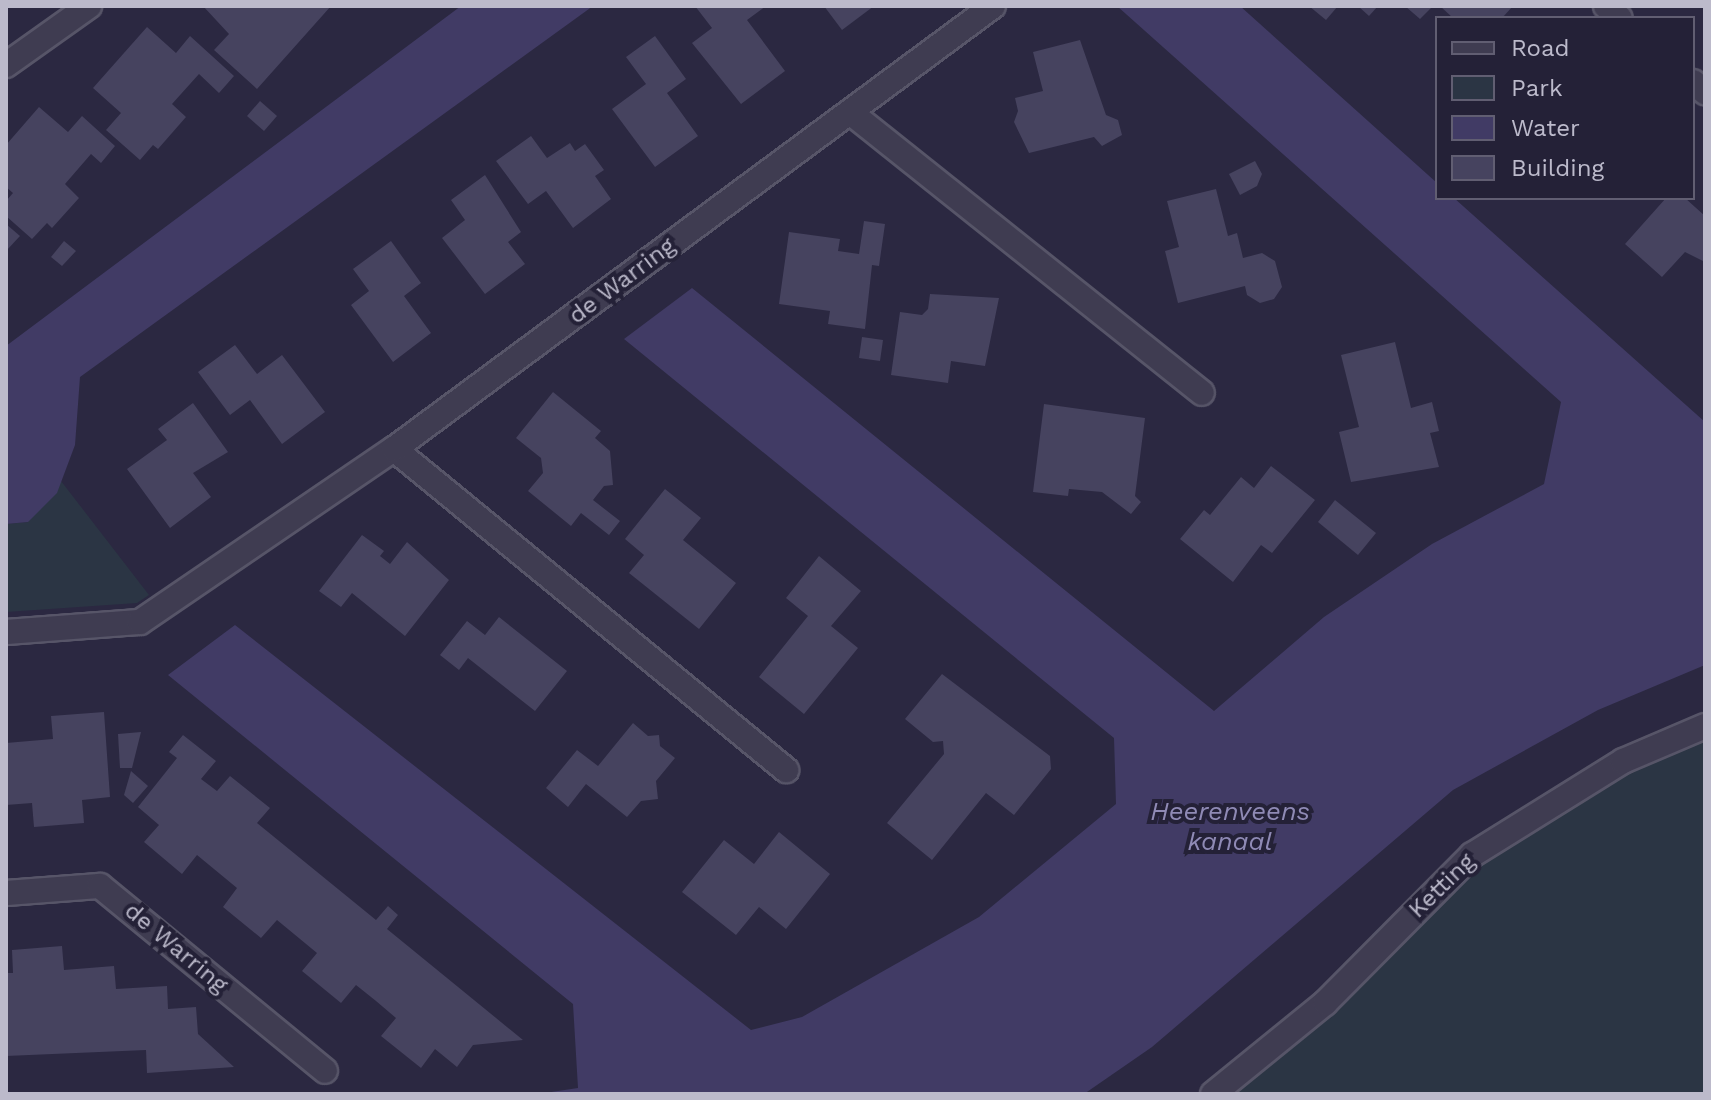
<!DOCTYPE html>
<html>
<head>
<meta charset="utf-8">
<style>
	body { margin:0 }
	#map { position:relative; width:1711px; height:1100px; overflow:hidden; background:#2b2841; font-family:"Work Sans",sans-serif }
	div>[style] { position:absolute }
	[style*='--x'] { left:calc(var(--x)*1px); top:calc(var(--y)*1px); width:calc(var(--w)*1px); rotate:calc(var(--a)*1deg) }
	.green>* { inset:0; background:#2b3544 }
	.water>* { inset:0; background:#413b65 }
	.building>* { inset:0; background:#46435f }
	.roads { filter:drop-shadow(2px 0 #575568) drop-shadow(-2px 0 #575568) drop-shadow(0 2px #575568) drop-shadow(0 -2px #575568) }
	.lane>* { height:24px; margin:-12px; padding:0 12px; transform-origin:12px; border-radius:12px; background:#3f3c51 }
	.street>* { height:24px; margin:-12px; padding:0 12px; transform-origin:12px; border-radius:12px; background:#3f3c51 }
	span { translate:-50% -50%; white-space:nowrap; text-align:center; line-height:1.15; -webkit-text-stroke:8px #242137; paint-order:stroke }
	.street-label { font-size:24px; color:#bcbacb }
	.water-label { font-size:26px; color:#8f8ab5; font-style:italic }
	.frame { position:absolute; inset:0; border:8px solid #bcbacb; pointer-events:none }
	.legend { position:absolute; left:1435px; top:16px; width:260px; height:184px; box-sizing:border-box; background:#242137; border:2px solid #615e72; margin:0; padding:10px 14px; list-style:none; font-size:24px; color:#bcbacb }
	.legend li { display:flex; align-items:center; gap:16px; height:40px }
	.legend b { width:40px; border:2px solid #615e72 }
</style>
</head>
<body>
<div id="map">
	<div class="green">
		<i style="clip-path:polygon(61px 481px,149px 595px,137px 603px,6px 612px,6px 524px,28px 522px)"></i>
		<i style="clip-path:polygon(1705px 731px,1705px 1094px,1204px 1094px,1447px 882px,1563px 799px)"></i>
	</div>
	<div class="water">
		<i style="clip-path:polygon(461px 6px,593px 6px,80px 377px,75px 445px,57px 493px,28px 522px,6px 524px,6px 346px)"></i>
		<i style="clip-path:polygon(1117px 6px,1240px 6px,1437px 183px,1437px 198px,1454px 198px,1705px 422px,1705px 665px,1598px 710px,1453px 790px,1152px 1047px,1084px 1094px,538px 1094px,578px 1088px,573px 1004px,168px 675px,235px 625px,751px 1030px,802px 1017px,979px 917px,1116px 804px,1114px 738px,624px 339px,692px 288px,1214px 711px,1324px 617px,1432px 544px,1544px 484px,1561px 402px)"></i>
	</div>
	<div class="building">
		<i style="clip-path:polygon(203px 6px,331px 6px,257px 89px,214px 50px,229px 34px)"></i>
		<i style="clip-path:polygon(695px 6px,766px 6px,747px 20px,785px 71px,741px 104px,692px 43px,712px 28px)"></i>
		<i style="clip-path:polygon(824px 6px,874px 6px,842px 30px)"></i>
		<i style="clip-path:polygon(1309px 6px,1338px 6px,1326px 20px)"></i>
		<i style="clip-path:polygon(1358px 6px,1378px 6px,1369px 16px)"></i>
		<i style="clip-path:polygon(1405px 6px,1433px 6px,1420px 19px)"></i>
		<i style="clip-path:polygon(1440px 6px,1513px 6px,1502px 18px,1453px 18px)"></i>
		<i style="clip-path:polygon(147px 27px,176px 53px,190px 36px,234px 76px,219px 93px,199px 74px,172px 104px,186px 117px,158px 149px,153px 145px,140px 160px,106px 130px,121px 113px,93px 88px)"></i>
		<i style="clip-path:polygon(655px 36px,686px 79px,667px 93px,698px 136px,655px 167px,612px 109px,646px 84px,626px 57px)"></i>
		<i style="clip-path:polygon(1080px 40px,1106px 115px,1118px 120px,1122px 135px,1102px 146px,1094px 137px,1029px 153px,1014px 122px,1018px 111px,1015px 98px,1043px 91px,1033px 52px)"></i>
		<i style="clip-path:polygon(260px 101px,277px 116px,264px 131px,247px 116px)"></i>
		<i style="clip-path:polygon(39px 107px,68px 132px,82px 116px,115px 146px,101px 163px,91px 154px,65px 184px,79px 198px,52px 228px,47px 223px,32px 239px,6px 216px,6px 201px,13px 193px,6px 187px,6px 145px)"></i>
		<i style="clip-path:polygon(531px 136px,547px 158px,570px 143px,575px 151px,585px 144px,604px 170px,595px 176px,611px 199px,573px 228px,546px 191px,528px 204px,496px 161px)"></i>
		<i style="clip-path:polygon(1255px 161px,1262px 174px,1257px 186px,1240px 195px,1229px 174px)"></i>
		<i style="clip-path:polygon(485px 175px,521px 232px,508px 242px,525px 264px,485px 294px,442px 238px,465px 220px,451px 200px)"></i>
		<i style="clip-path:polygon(1216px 189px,1228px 236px,1237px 233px,1243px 258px,1262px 253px,1275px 261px,1282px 287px,1274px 299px,1260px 303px,1247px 295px,1245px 286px,1178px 303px,1165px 251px,1179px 247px,1167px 201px)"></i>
		<i style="clip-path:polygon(1666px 198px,1685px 198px,1705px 216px,1705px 262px,1685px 252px,1662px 277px,1625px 244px)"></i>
		<i style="clip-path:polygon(864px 221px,885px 224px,879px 266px,872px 265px,865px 329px,828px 324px,830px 311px,779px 304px,789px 232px,840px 239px,838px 251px,859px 254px)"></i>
		<i style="clip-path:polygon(6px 224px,20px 236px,6px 251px)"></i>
		<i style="clip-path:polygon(64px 241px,76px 251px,62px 266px,51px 257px)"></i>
		<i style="clip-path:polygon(391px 241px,421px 283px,404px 296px,431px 333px,393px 362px,351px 305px,369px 291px,353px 269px)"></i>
		<i style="clip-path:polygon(930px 294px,999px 298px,985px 366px,951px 361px,948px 383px,891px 375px,900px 312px,922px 315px,928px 309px)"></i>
		<i style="clip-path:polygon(862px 337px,883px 340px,880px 361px,859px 358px)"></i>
		<i style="clip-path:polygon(1395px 342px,1411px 408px,1432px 402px,1439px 431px,1430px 433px,1439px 467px,1351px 482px,1339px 432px,1359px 427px,1341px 355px)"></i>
		<i style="clip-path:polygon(235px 345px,257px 374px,282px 355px,325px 412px,282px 444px,250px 400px,230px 415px,198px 372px)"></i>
		<i style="clip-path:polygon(553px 392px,601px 431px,595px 438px,610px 451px,613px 485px,604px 486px,593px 500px,620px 521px,609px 535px,581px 513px,571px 526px,528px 491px,543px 473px,541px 458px,516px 438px)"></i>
		<i style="clip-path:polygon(193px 403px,228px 452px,193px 473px,211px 497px,170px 528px,127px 469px,167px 440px,158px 429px)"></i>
		<i style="clip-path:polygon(1044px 404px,1145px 418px,1135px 496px,1141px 502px,1131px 514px,1102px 492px,1069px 489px,1068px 496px,1033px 492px)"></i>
		<i style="clip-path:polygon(1271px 466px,1315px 500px,1272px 553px,1261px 545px,1233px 582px,1180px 539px,1204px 510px,1210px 515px,1241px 477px,1254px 488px)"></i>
		<i style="clip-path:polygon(665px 489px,701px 518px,683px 540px,736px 583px,699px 629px,629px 573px,644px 555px,625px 539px)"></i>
		<i style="clip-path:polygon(1335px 500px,1376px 533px,1358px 555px,1318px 522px)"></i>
		<i style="clip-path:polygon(362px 535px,384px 551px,380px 556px,390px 564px,407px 542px,449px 580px,405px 636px,352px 593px,341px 607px,319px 591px)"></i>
		<i style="clip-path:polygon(819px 556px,861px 591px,831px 626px,858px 648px,804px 714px,759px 677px,808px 616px,786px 598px)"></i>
		<i style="clip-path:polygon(499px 617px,567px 671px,535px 711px,468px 658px,459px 670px,440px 655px,467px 621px,485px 635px)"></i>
		<i style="clip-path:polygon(942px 674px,1050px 756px,1051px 769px,1014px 815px,986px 793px,932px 860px,887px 823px,944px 754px,943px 741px,933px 742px,905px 719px)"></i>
		<i style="clip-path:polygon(104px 712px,110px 797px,82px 800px,84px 823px,34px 827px,32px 803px,6px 805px,6px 743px,53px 739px,51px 716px)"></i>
		<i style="clip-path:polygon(633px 723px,648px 736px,659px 735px,660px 746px,675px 758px,656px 781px,658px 799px,641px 801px,627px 817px,586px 784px,568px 807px,546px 788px,577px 750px,598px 766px)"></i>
		<i style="clip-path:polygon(141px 732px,132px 768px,120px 768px,118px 734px)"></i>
		<i style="clip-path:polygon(183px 735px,216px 761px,201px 779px,217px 791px,230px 776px,270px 808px,257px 823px,376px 920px,388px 906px,398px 915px,387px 929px,523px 1040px,473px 1045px,457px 1067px,435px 1049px,421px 1068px,381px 1036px,396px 1018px,376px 1001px,356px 985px,341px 1003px,302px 971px,317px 953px,277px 920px,261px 938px,223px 907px,237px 888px,197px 855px,182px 874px,144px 842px,159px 825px,138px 807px,177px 758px,169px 752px)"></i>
		<i style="clip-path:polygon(131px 771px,148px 786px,133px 803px,124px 795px)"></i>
		<i style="clip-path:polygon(779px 832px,830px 874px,786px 929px,759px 907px,736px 935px,682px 892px,724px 840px,754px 864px)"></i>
		<i style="clip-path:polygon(62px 946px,64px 970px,114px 966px,116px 989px,167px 986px,168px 1009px,196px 1007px,198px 1034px,234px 1067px,147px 1073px,146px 1050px,6px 1056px,6px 973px,13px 973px,12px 950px)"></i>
	</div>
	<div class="roads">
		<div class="lane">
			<i style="--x:1213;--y:1094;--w:144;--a:-39.1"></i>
			<i style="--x:1325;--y:1003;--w:209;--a:-45.2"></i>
			<i style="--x:1472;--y:855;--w:178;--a:-31.9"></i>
			<i style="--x:1623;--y:761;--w:89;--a:-23.1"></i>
		</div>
		<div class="street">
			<i style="--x:1606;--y:6;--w:18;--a:41"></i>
			<i style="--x:6;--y:65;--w:102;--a:-35.4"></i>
			<i style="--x:1693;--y:82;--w:16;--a:40"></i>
			<i style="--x:850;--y:112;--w:450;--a:38.6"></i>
			<i style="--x:394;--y:449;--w:507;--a:39.31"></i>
			<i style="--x:6;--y:632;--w:134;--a:-4.3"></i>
			<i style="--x:140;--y:622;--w:307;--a:-34.3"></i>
			<i style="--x:394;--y:449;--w:745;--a:-36.49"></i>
			<i style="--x:6;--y:893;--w:94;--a:-4.3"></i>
			<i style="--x:100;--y:886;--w:291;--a:39.4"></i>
		</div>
	</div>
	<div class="street-label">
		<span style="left:622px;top:281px;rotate:-37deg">de Warring</span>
		<span style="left:1442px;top:886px;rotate:-44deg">Ketting</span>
		<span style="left:176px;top:948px;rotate:40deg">de Warring</span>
	</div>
	<div class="water-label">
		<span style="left:1230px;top:827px">Heerenveens<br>kanaal</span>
	</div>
	<div class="frame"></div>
	<ul class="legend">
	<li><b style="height:10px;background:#3f3c51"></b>Road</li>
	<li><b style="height:22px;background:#2b3544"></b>Park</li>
	<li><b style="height:22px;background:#413b65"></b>Water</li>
	<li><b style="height:22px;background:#46435f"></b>Building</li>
	</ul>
</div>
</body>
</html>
